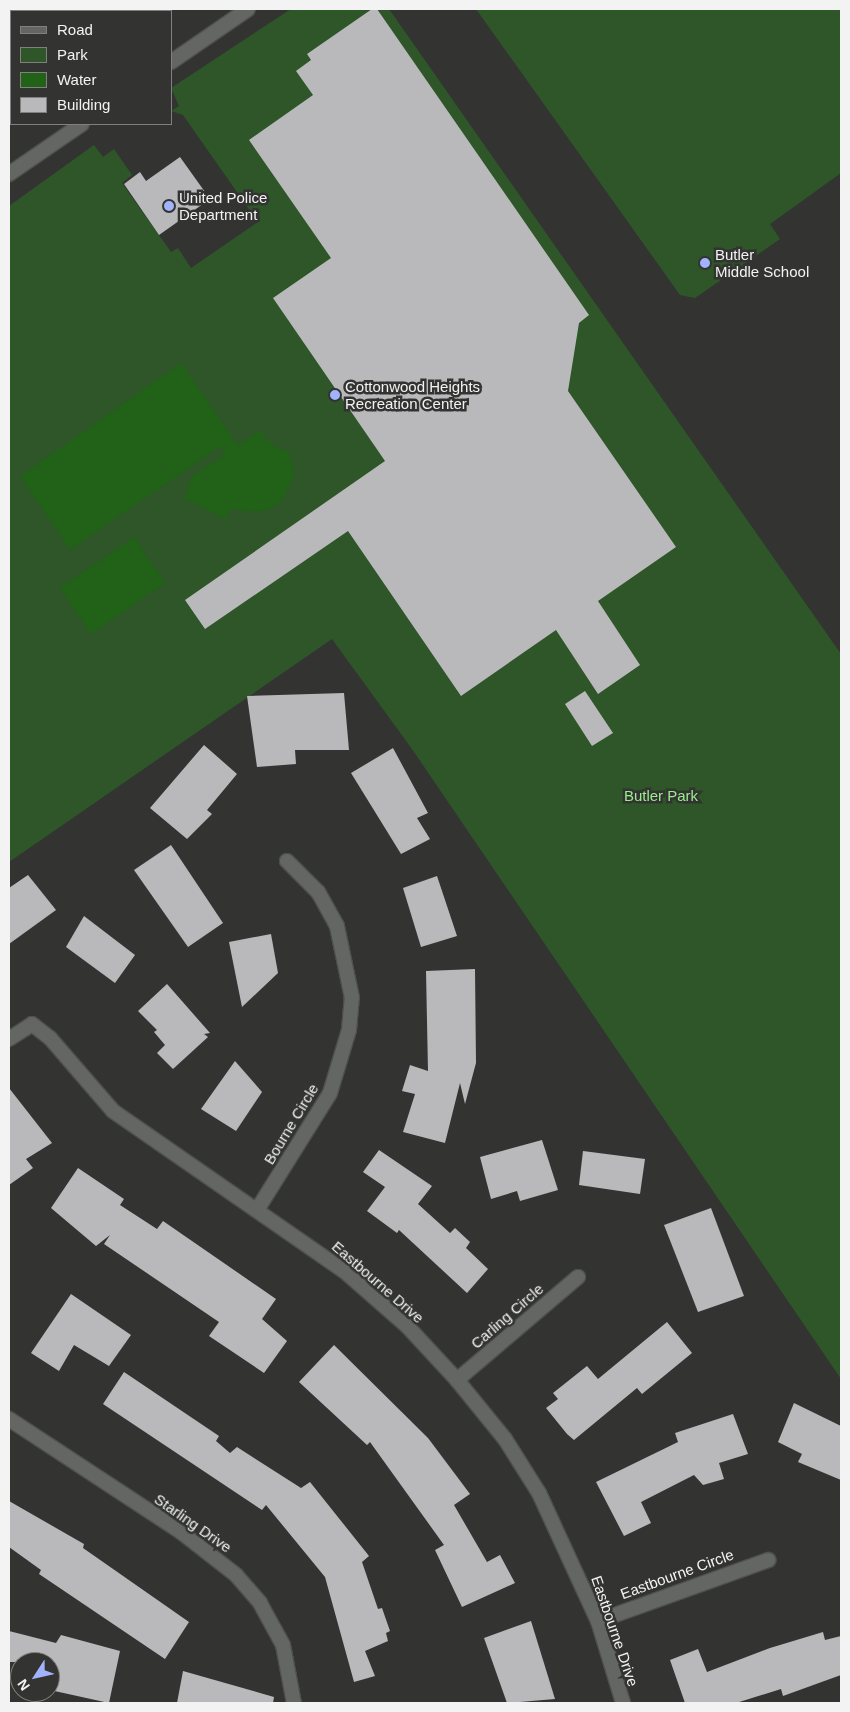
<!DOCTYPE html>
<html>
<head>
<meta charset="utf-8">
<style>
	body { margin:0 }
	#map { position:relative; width:850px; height:1712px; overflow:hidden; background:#333432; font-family:Helvetica,sans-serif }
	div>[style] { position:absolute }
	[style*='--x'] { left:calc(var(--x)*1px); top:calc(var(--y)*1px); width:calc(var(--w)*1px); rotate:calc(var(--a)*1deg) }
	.green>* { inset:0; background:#2e5628 }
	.water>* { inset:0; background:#226118 }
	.building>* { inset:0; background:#b9b9bc }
	.roads { filter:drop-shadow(1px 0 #4e504e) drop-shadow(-1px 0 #4e504e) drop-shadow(0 1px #4e504e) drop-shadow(0 -1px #4e504e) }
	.minor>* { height:14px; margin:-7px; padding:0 7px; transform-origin:7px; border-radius:7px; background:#646664 }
	.tertiary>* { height:14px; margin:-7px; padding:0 7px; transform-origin:7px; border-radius:7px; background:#646664 }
	.dots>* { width:14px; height:14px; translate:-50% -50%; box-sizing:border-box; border:2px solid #333432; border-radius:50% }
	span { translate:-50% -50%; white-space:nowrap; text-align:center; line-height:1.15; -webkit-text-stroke:5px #333432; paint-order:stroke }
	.poi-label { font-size:15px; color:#f2f3f2 }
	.left { translate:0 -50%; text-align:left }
	.park-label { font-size:15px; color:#99ed8c }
	.street-label { font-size:15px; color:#f2f3f2 }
	.frame { position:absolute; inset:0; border:10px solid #f2f3f2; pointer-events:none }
	.legend { position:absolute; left:10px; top:10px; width:162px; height:115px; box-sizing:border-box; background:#333432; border:1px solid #7f807f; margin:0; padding:6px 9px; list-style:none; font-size:15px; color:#f2f3f2 }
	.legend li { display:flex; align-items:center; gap:10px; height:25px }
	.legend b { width:25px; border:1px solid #7f807f }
	.north { position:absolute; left:10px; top:1652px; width:50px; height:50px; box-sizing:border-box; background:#333432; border:1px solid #7f807f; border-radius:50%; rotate:235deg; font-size:14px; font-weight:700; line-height:20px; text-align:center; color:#f2f3f2 }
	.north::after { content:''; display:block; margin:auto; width:18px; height:22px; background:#a1b3fd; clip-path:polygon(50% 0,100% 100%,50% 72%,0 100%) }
</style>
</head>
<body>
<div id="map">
	<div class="green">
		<i style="clip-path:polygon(291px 9px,389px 9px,841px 654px,841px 1379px,412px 749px,332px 639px,9px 862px,9px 206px,94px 145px,103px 157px,114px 149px,132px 175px,122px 183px,171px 252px,178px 248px,191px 268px,258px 222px,183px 115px,171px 111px,179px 106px,171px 88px)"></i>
		<i style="clip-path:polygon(476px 9px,841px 9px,841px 173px,770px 224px,780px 239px,695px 298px,680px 295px)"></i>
	</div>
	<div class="water">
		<i style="clip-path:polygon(181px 363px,238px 445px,259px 431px,274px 446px,289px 452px,295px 474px,284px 498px,270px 509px,256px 512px,230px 509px,226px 519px,184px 499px,193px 475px,226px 453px,221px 446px,70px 550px,20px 476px)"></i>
		<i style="clip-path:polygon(134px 537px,165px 583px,91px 634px,60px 588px)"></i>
	</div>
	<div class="building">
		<i style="clip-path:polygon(372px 9px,377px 9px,589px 315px,579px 323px,568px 391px,676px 547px,598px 601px,640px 665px,598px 694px,556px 630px,461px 696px,348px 531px,205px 629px,185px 600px,385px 461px,273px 298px,331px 258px,249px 140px,313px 95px,296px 71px,311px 60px,307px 54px)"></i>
		<i style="clip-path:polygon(180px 157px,210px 199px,159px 235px,124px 184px,140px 172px,146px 181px)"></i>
		<i style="clip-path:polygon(585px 691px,613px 733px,592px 746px,565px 704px)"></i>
		<i style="clip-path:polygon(344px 693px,349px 750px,295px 750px,296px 764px,257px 767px,247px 696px)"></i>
		<i style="clip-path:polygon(204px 745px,237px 774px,207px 810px,212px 814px,187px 839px,150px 808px)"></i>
		<i style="clip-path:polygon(393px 748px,428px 813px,417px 818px,430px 839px,401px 854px,351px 773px)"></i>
		<i style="clip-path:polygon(171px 845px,223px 923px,188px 947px,134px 870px)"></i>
		<i style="clip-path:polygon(28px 875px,56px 910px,9px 944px,9px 888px)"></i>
		<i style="clip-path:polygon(437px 876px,457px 936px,421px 947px,403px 888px)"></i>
		<i style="clip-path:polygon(84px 916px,135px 955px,115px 983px,66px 947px)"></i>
		<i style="clip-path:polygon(271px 934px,278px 973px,242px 1007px,229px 942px)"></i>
		<i style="clip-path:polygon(475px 969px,476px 1063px,465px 1104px,460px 1083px,445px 1143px,403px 1132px,415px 1094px,402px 1091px,410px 1065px,428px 1071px,426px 971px)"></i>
		<i style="clip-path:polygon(167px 984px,210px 1033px,204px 1034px,208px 1037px,173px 1069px,157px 1053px,165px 1045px,154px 1032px,157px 1030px,138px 1011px)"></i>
		<i style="clip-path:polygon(235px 1061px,262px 1092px,236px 1131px,201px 1109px)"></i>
		<i style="clip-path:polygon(9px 1088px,52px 1143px,26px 1159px,33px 1168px,9px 1185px)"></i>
		<i style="clip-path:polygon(542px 1140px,558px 1190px,520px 1201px,517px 1191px,491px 1199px,480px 1157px)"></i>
		<i style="clip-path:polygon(379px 1150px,432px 1186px,418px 1204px,450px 1233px,455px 1228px,470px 1242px,466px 1248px,488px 1269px,467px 1293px,399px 1230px,397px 1233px,367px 1211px,385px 1187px,363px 1172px)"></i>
		<i style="clip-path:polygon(583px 1151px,645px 1159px,640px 1194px,579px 1185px)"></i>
		<i style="clip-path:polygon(78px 1168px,124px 1199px,120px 1205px,157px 1229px,163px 1221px,276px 1299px,262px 1319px,287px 1341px,264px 1373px,209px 1336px,219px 1322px,104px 1244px,110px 1235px,96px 1246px,51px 1208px)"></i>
		<i style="clip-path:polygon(711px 1208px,744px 1296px,698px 1312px,664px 1225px)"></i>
		<i style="clip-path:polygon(71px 1294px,131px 1335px,109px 1366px,74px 1345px,59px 1371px,31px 1353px)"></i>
		<i style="clip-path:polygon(667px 1322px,692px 1353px,642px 1394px,637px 1388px,574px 1440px,567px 1434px,546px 1408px,558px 1399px,553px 1393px,587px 1366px,598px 1379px)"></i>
		<i style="clip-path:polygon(334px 1345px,428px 1438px,470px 1494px,454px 1505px,487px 1562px,500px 1555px,515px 1583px,462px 1607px,435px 1550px,444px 1545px,370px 1442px,367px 1445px,299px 1382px)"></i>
		<i style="clip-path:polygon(124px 1372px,219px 1436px,216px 1441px,230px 1453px,237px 1447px,301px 1488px,310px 1482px,369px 1556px,362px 1562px,378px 1609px,382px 1608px,390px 1631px,386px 1633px,388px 1641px,365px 1651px,375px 1676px,354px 1682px,325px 1577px,266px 1505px,262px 1510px,103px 1404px)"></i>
		<i style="clip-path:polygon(794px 1403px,841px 1426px,841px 1480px,798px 1462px,802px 1454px,778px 1442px)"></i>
		<i style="clip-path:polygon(733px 1414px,748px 1454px,719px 1463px,724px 1479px,703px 1485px,694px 1475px,641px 1502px,651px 1523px,624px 1536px,596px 1482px,678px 1442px,675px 1433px)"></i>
		<i style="clip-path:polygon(9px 1501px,84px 1544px,83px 1548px,189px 1622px,165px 1659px,39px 1574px,41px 1570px,9px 1547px)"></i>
		<i style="clip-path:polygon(531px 1621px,555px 1699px,507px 1703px,484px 1638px)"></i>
		<i style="clip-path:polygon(9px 1631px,56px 1643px,61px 1635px,120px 1651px,109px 1703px,50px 1690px,50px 1662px,9px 1662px)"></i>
		<i style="clip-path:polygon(823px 1632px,825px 1640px,841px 1636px,841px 1675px,783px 1696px,781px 1689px,736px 1703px,685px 1703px,670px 1660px,698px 1649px,707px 1672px,770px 1648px)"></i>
		<i style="clip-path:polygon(183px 1671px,274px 1697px,273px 1703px,177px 1703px)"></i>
	</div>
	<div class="roads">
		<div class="minor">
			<i style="--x:9;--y:1039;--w:27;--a:-33"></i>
			<i style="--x:32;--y:1024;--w:23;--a:38"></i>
			<i style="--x:50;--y:1038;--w:96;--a:49.2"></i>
			<i style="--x:113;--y:1111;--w:280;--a:34.7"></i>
			<i style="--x:343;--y:1270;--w:85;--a:41.2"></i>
			<i style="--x:407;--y:1326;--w:74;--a:47.2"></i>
			<i style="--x:457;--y:1380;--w:76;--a:50.9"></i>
			<i style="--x:505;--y:1439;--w:64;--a:57.8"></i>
			<i style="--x:539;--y:1493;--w:141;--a:65.3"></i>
			<i style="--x:598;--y:1621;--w:86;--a:73"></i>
			<i style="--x:257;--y:1210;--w:138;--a:-58"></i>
			<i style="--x:330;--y:1093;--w:66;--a:-73.2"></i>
			<i style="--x:349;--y:1030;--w:32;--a:-85"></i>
			<i style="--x:352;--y:998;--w:74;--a:-101.8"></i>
			<i style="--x:337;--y:926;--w:39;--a:-119"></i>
			<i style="--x:318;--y:892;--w:44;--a:-135"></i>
			<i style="--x:457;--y:1380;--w:159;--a:-40.4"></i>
			<i style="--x:9;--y:1419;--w:206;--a:33.3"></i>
			<i style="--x:181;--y:1532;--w:70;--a:38"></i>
			<i style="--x:236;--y:1575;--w:37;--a:49"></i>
			<i style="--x:260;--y:1603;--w:48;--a:61.3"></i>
			<i style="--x:283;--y:1645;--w:59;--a:79.3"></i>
			<i style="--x:598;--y:1621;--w:181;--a:-19.7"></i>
		</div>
		<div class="tertiary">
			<i style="--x:171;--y:62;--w:93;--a:-34.5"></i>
			<i style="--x:9;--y:174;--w:88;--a:-34.4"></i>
		</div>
	</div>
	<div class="dots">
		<i style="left:169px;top:206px;background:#a1b3fd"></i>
		<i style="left:705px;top:263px;background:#a1b3fd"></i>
		<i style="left:335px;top:395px;background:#a1b3fd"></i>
	</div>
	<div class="poi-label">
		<span class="left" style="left:179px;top:206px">United Police<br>Department</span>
		<span class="left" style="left:715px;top:263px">Butler<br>Middle School</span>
		<span class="left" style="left:345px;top:395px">Cottonwood Heights<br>Recreation Center</span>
	</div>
	<div class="park-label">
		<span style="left:661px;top:796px">Butler Park</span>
	</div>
	<div class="street-label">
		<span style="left:291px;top:1124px;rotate:-59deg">Bourne Circle</span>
		<span style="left:378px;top:1282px;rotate:41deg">Eastbourne Drive</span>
		<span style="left:507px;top:1316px;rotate:-41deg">Carling Circle</span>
		<span style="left:193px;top:1523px;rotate:35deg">Starling Drive</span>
		<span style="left:677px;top:1574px;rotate:-20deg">Eastbourne Circle</span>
		<span style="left:615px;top:1631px;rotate:71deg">Eastbourne Drive</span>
	</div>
	<div class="frame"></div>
	<ul class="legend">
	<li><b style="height:6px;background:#646664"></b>Road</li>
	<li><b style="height:14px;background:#2e5628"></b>Park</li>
	<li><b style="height:14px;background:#226118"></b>Water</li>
	<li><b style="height:14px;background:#b9b9bc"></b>Building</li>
	</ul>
	<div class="north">N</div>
</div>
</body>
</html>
